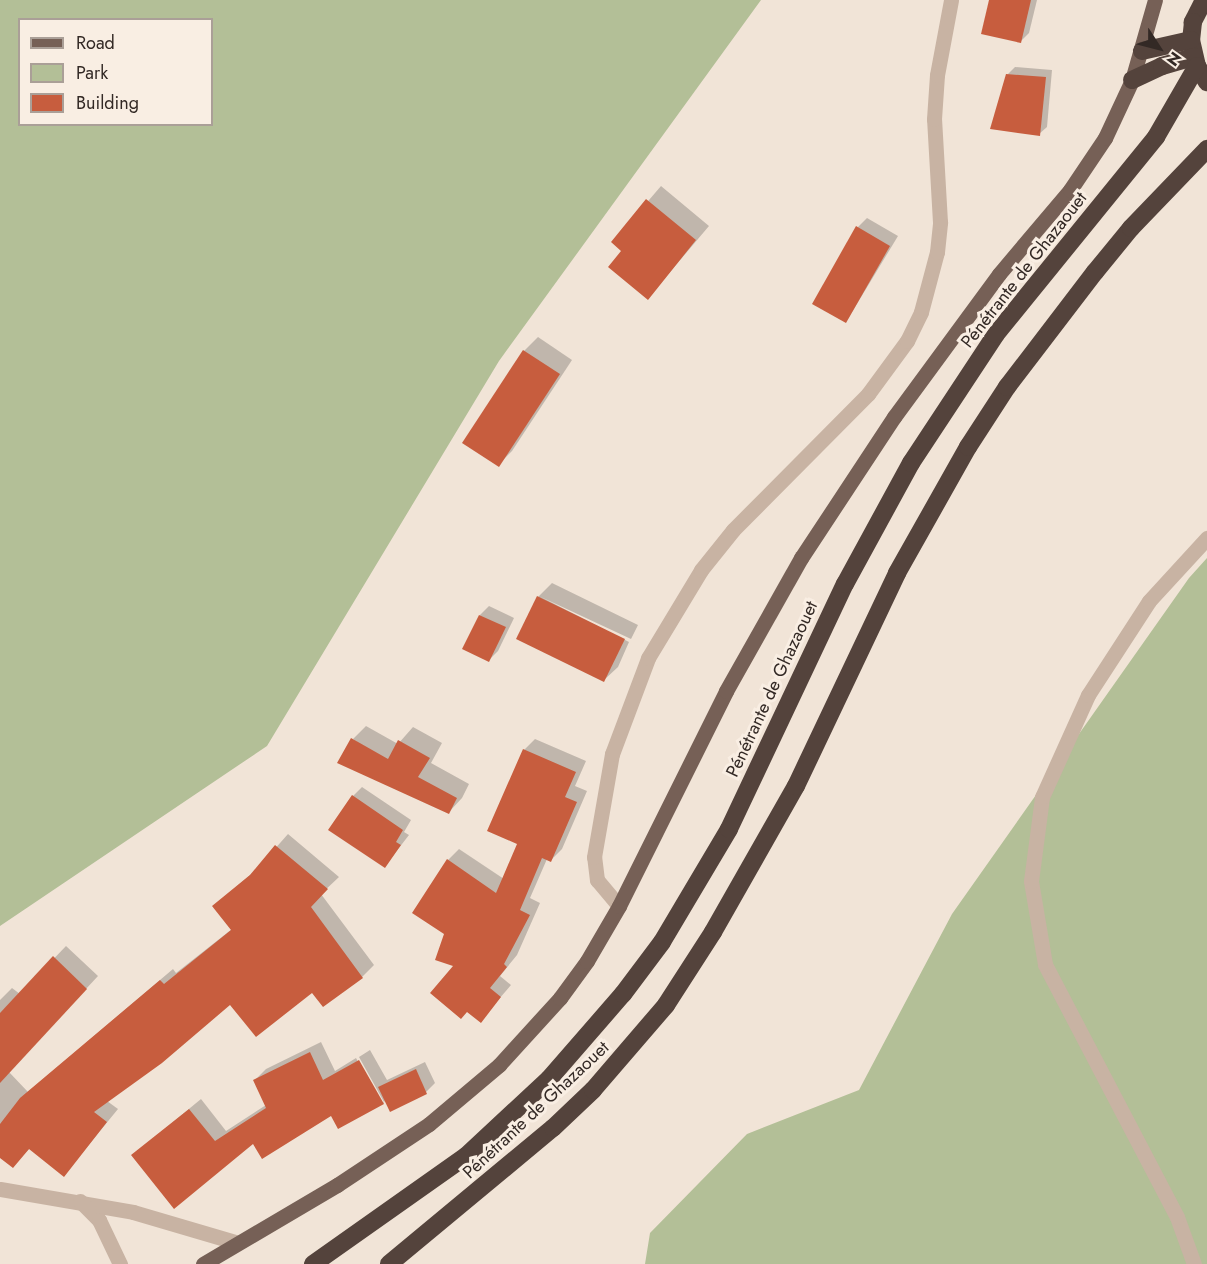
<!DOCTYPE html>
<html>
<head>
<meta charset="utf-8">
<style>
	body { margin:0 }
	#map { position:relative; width:1207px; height:1264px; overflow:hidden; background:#f1e4d7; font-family:Jost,sans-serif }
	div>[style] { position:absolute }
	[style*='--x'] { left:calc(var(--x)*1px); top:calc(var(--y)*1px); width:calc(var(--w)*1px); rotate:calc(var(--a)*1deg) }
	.green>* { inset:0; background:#b3bf97 }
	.shadow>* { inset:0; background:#0003 }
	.building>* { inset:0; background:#c75d3e }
	.minor>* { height:15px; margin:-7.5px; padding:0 7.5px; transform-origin:7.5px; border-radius:7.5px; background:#c8b3a3 }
	.primary>* { height:15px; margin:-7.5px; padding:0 7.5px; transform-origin:7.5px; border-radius:7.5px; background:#766056 }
	.motorway>* { height:18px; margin:-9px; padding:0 9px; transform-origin:9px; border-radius:9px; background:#54433c }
	span { translate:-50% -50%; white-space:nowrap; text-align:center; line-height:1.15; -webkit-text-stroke:6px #f9eee3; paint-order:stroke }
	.street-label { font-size:18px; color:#332925 }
	.legend { position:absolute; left:18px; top:18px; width:195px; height:108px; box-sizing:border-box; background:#f9eee3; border:2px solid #aa9f97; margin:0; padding:8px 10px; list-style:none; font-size:18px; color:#332925 }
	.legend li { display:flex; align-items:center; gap:12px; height:30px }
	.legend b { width:30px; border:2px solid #aa9f97 }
	.north { position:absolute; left:1129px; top:18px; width:60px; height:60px; -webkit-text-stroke:4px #f9eee3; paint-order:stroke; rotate:126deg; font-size:16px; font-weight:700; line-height:24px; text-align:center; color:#332925 }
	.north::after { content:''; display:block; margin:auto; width:21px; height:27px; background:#332925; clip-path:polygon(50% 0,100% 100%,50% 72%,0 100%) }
</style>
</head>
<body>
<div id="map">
	<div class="green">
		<i style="clip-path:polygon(evenodd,0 0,761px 0,499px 361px,267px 746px,0 926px,0 0,20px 20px,212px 20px,212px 124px,20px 124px,20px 20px)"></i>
		<i style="clip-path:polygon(1207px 558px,1207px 1264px,645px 1264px,650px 1233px,747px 1134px,859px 1090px,952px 914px,1189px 578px)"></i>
	</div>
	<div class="shadow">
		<i style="clip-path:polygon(990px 0,1037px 0,1029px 33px,1020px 42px)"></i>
		<i style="clip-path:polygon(1015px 67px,1052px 70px,1047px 127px,1039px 134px,1008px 74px)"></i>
		<i style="clip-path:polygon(661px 186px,709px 226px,648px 298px,624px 250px,613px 242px)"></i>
		<i style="clip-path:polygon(867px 218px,898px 236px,846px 322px,858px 227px)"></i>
		<i style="clip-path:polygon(538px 337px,572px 360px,512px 451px,498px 465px,524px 351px)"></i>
		<i style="clip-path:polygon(552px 583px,638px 625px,631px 639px,541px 597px,629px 642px,618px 667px,604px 680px,538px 597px)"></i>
		<i style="clip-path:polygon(489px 606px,514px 618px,498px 651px,489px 660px,480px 615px)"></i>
		<i style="clip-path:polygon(366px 726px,398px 744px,413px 727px,442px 743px,431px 763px,469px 784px,462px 798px,449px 812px,353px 739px)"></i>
		<i style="clip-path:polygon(535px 739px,586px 761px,575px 786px,587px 791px,562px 849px,551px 860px,547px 859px,530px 898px,540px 903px,517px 955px,500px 976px,511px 985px,480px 1021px,446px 934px,448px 860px,459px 849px,504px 879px,519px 844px,524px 750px)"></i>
		<i style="clip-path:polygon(362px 787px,411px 820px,404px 832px,409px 835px,385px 866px,353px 796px)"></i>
		<i style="clip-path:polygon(288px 834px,339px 877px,321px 894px,374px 965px,362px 977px,313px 990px,230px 1003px,107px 1101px,118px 1109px,64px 1175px,30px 1148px,13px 1166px,0 1156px,0 1000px,12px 988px,20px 994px,66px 946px,98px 976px,9px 1072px,28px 1092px,173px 969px,176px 973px,232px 929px,214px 906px,257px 869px)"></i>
		<i style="clip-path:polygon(321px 1042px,335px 1071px,356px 1058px,380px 1102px,384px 1102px,359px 1057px,370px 1050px,387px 1080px,425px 1062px,435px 1083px,426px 1092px,391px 1110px,386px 1100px,383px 1103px,331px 1114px,254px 1142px,133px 1155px,201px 1099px,226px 1131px,266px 1105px,255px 1080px,266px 1069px)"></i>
	</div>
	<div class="building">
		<i style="clip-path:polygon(989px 0,1031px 0,1021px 43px,981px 34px)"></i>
		<i style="clip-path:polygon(1006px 74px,1046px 77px,1040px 136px,990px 129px)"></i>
		<i style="clip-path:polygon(646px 199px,696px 240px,648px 300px,608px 267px,621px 251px,611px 242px)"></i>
		<i style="clip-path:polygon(856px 226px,890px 246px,846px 323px,812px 304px)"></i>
		<i style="clip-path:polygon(523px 350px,560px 374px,499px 467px,462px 443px)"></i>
		<i style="clip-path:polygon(537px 596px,625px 639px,604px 682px,516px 639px)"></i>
		<i style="clip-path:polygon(479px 615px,506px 627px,489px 662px,462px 649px)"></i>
		<i style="clip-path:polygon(351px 738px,388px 759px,398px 740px,430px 758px,418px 777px,457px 798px,449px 814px,337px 763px)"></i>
		<i style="clip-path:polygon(523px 749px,576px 772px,565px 797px,577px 802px,551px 862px,542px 858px,520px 910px,530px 915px,504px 964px,507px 967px,490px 988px,501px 997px,481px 1023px,467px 1012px,461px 1019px,430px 993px,453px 966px,435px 960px,444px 934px,412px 913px,447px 859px,496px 893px,517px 844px,487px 831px)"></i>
		<i style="clip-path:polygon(352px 795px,403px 830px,396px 842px,401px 845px,385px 868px,328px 830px)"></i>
		<i style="clip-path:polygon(275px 845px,328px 889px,311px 907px,363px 978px,323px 1007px,312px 993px,256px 1037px,230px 1005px,162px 1063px,94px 1112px,107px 1122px,64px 1177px,29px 1149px,13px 1168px,0 1158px,0 1124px,20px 1098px,160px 980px,164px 984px,231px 930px,212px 906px,250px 875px)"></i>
		<i style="clip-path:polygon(53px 956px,87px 989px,0 1083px,0 1013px)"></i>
		<i style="clip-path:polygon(310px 1052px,323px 1080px,359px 1060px,384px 1104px,338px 1129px,331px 1116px,262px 1159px,253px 1144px,174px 1209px,131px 1155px,189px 1109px,215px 1141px,266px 1108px,253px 1080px)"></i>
		<i style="clip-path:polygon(416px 1069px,427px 1094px,390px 1112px,378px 1087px)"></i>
	</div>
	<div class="minor">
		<i style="--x:619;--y:906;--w:34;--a:-130"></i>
		<i style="--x:597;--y:880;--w:23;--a:-97"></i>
		<i style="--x:594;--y:857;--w:105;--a:-80.1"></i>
		<i style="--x:612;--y:754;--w:103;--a:-69.4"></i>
		<i style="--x:648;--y:658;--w:103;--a:-58.9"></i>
		<i style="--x:701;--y:570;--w:51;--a:-51.3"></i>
		<i style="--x:733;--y:530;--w:192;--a:-45.2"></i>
		<i style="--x:868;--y:394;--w:66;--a:-53.7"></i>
		<i style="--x:907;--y:341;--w:32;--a:-64"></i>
		<i style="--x:921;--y:312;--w:62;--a:-75.1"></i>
		<i style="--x:937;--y:252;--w:30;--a:-84"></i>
		<i style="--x:940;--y:222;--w:103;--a:-93.3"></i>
		<i style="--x:934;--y:119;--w:44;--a:-86.1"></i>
		<i style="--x:937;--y:75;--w:76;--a:-79.4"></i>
		<i style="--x:0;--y:1189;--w:135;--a:9.8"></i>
		<i style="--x:133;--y:1212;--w:109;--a:16.4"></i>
		<i style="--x:80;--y:1201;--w:27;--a:45"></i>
		<i style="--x:99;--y:1220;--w:49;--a:64.5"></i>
		<i style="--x:1194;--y:1264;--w:50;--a:-109.9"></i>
		<i style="--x:1177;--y:1217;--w:285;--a:-117.6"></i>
		<i style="--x:1045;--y:964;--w:84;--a:-99.6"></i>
		<i style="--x:1031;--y:881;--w:85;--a:-82.5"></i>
		<i style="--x:1042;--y:797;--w:112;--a:-65.7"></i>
		<i style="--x:1088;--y:695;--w:112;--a:-57"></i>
		<i style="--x:1149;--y:601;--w:86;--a:-47.4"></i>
	</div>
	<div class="primary">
		<i style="--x:203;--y:1264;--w:156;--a:-30.5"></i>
		<i style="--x:337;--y:1185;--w:110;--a:-33.5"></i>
		<i style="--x:429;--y:1124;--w:92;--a:-40.1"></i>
		<i style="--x:499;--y:1065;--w:91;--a:-47.7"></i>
		<i style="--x:560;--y:998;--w:46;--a:-53.9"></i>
		<i style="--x:587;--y:961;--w:64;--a:-59.8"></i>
		<i style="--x:619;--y:906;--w:240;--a:-63.5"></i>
		<i style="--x:726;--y:691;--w:153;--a:-60.6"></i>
		<i style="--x:801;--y:558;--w:169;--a:-56.6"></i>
		<i style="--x:894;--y:417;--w:177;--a:-53.7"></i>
		<i style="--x:999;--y:274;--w:110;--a:-49.8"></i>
		<i style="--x:1070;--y:190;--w:63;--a:-56.1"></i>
		<i style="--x:1105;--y:138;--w:64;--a:-65"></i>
		<i style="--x:1132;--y:80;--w:83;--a:-74"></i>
	</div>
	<div class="motorway">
		<i style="--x:1204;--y:0;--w:25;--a:117"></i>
		<i style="--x:1193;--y:22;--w:18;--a:96"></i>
		<i style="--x:1191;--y:40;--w:27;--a:77"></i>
		<i style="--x:1197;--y:66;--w:19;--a:58"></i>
		<i style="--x:1142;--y:51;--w:50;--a:-12.7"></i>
		<i style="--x:1132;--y:80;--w:33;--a:-25"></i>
		<i style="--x:1162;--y:66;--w:33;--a:-16"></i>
		<i style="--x:313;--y:1264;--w:187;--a:-35.2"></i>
		<i style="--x:466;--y:1156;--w:113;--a:-42.9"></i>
		<i style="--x:549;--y:1079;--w:113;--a:-49"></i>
		<i style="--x:623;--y:994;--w:65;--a:-53.1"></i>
		<i style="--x:662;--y:942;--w:131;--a:-59.3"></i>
		<i style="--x:729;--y:829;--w:271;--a:-64.7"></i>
		<i style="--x:845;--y:584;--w:138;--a:-61.4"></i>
		<i style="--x:911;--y:463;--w:154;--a:-56.6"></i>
		<i style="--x:996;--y:334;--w:254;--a:-50.9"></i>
		<i style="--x:1156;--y:137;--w:82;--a:-60"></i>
		<i style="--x:389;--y:1264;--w:213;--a:-39.7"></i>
		<i style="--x:553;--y:1128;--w:55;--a:-43.5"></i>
		<i style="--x:593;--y:1090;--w:112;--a:-49.3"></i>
		<i style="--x:666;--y:1005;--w:87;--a:-57.2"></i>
		<i style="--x:713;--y:932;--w:168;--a:-60.4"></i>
		<i style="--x:796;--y:786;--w:236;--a:-64.6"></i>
		<i style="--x:897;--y:573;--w:145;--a:-60.6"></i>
		<i style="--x:968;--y:447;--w:72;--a:-57"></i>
		<i style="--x:1007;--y:387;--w:145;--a:-52.6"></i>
		<i style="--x:1095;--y:272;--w:57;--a:-50.7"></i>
		<i style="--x:1131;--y:228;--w:110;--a:-46.1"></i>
	</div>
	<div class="street-label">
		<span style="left:1024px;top:270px;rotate:-52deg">Pénétrante de Ghazaouet</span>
		<span style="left:772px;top:689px;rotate:-65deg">Pénétrante de Ghazaouet</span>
		<span style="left:536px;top:1110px;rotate:-43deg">Pénétrante de Ghazaouet</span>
	</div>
	<ul class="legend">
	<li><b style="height:8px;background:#766056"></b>Road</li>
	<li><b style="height:16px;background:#b3bf97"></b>Park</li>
	<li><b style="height:16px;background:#c75d3e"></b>Building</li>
	</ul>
	<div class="north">N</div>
</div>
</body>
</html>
